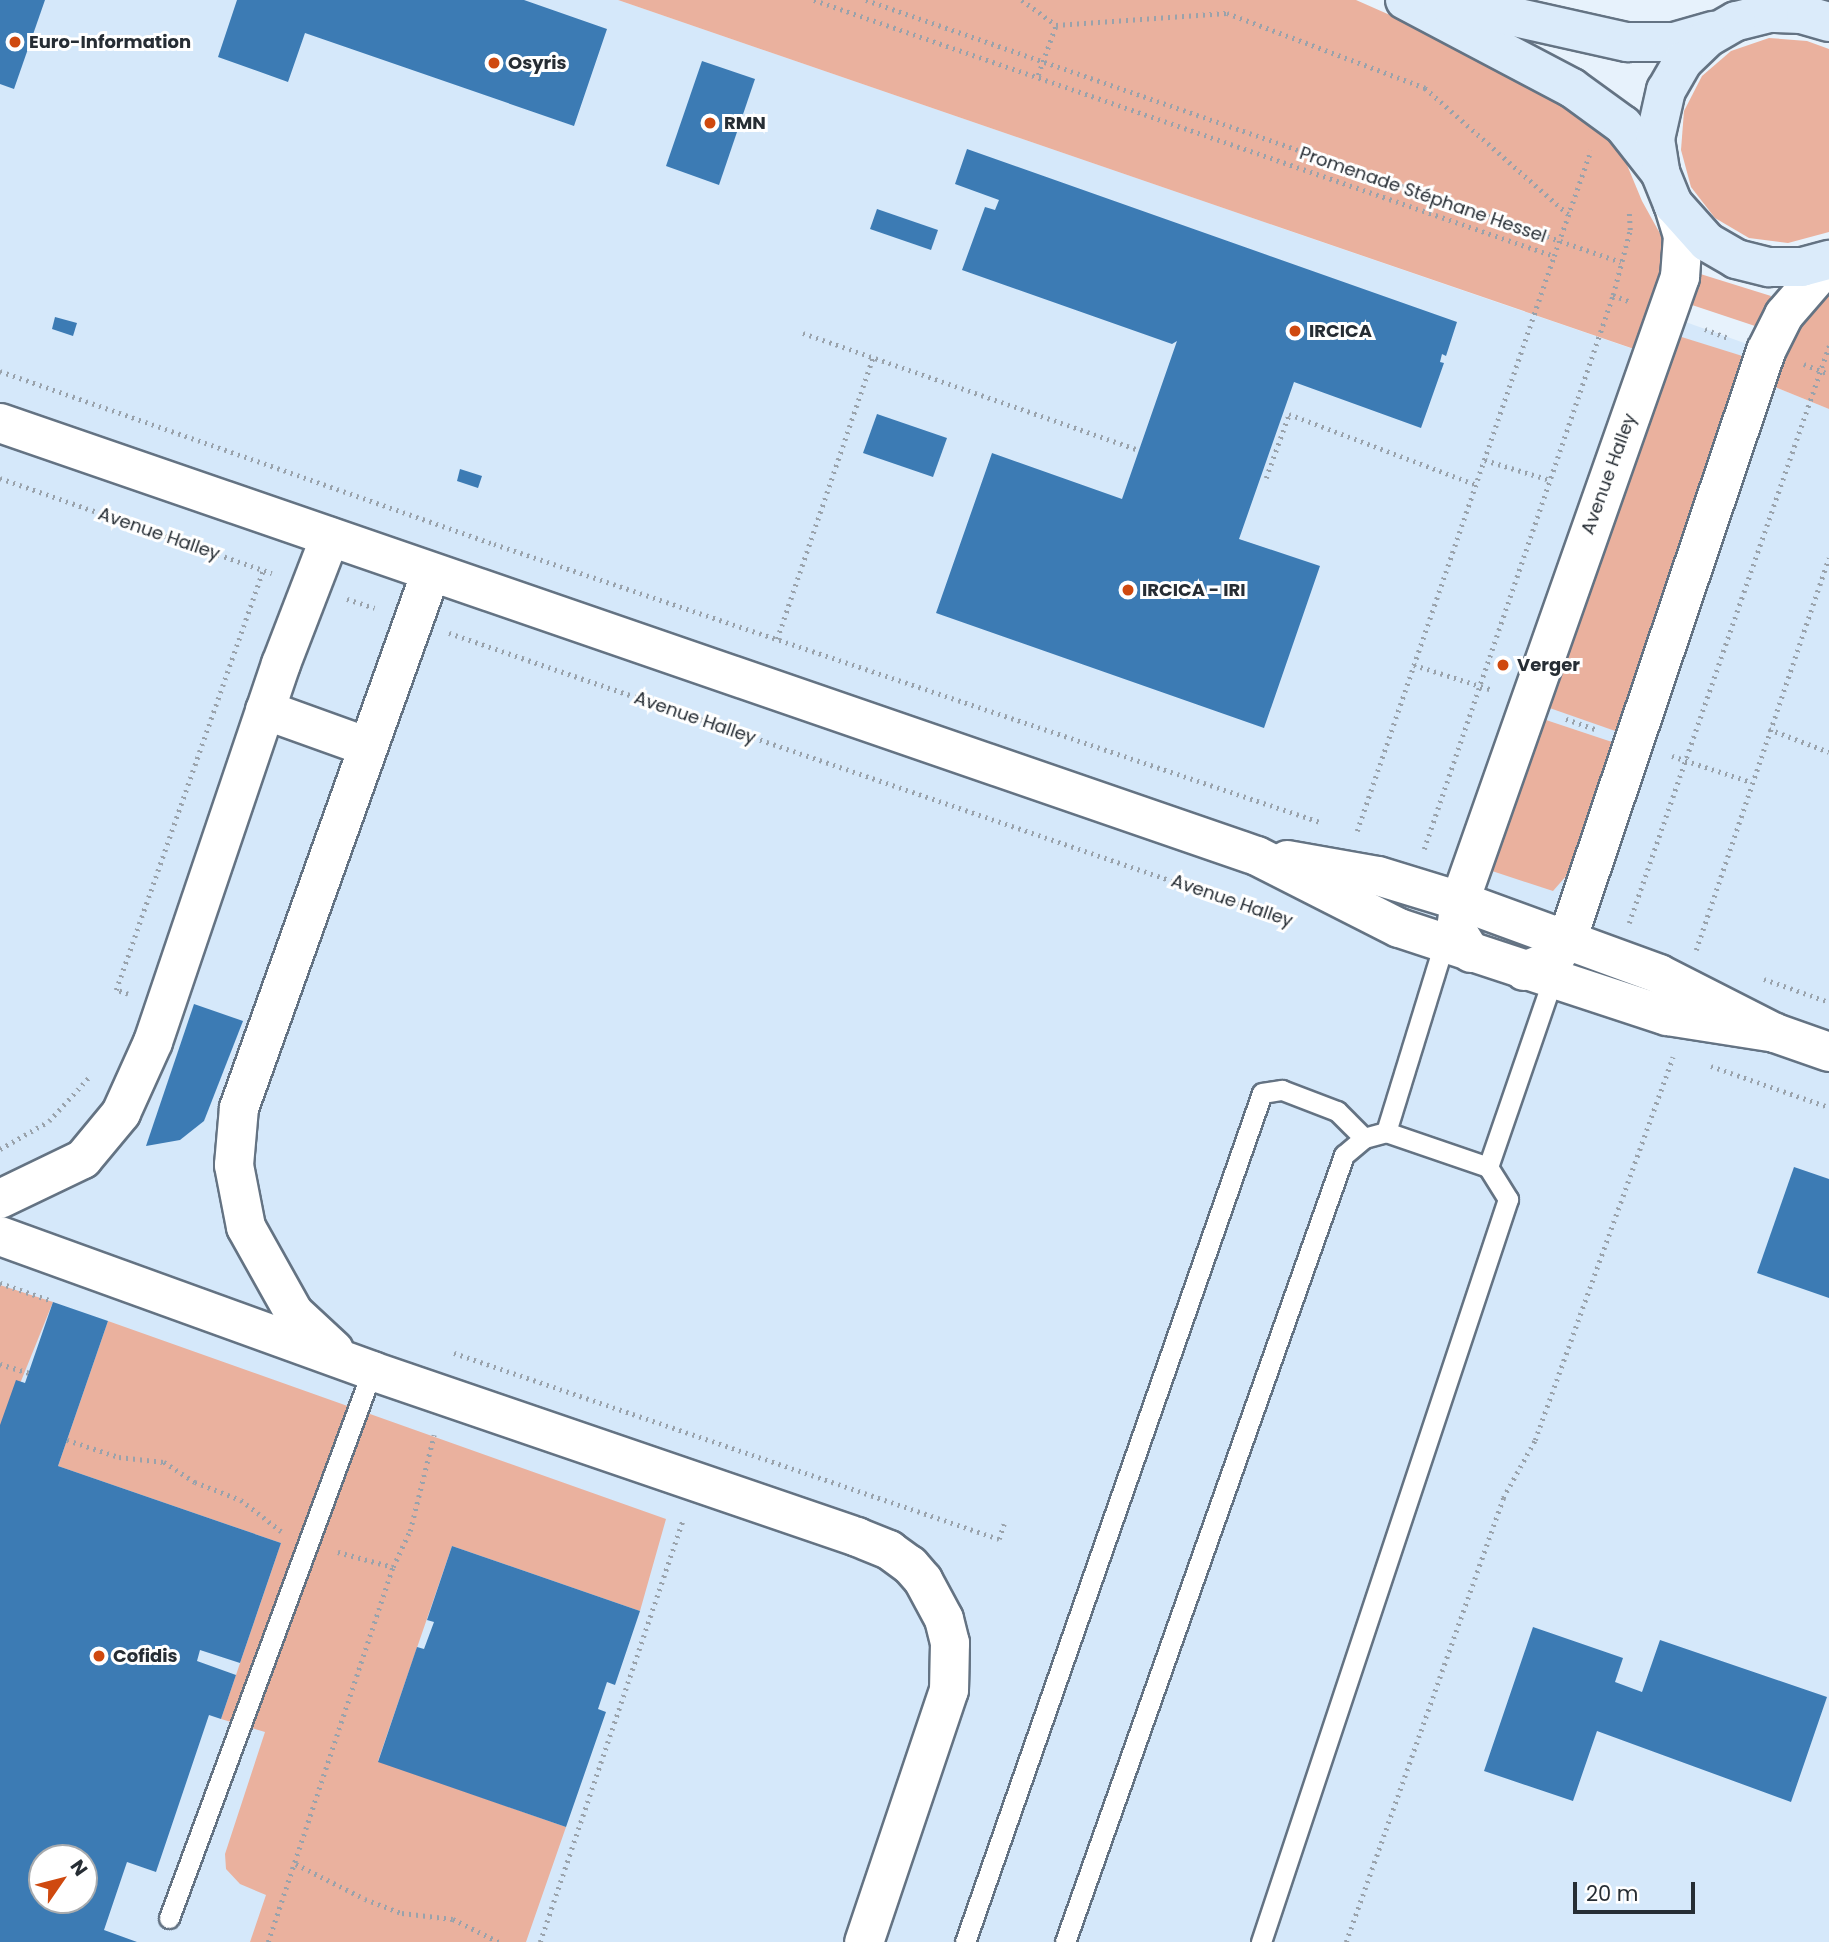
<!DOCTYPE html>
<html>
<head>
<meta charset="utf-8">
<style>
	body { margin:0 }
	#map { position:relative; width:1829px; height:1942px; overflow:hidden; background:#e7f2fc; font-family:Poppins,sans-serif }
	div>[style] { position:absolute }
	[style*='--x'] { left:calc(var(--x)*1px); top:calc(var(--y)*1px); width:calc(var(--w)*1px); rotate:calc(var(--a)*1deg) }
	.built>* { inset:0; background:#d5e8fa }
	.green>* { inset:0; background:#eab19e }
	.building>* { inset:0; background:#3c7bb4 }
	.path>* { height:4.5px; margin-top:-2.25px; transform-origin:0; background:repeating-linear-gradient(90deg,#99a2ab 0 2px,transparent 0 7px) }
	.roads { filter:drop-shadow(2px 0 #647383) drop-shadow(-2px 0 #647383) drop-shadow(0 2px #647383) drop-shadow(0 -2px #647383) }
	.lane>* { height:19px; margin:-9.5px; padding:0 9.5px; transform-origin:9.5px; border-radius:9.5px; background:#fff }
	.street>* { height:38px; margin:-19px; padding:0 19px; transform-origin:19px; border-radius:19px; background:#fff }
	.secondary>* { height:38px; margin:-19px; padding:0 19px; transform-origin:19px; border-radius:19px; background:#dbebfa }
	.dots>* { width:19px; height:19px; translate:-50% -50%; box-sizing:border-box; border:4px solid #fff; border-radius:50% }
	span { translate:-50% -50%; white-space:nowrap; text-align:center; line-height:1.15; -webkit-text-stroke:6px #fff; paint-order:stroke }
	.poi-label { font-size:18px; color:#262d34; font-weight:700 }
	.left { translate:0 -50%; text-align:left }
	.street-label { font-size:18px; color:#262d34 }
	.north { position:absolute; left:28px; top:1844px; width:70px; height:70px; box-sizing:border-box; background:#fff; border:2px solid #a8abae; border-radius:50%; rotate:55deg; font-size:19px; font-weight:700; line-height:28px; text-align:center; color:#262d34 }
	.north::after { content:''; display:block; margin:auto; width:24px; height:32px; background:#cf490f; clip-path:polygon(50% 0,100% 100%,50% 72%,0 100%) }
	.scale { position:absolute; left:1573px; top:1882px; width:122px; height:32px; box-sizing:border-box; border:4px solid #262d34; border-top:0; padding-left:9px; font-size:21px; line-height:24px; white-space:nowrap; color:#262d34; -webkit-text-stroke:5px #fff; paint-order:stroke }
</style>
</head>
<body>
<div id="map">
	<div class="built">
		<i style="clip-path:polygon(evenodd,0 0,618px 0,1636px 350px,1666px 315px,1781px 356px,1770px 385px,1829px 409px,1829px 1942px,0 1942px,0 0,42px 1858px,84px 1858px,84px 1900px,42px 1900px,42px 1858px)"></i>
	</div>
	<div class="green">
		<i style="clip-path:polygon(618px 0,1356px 0,1503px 65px,1615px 136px,1642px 201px,1668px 248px,1637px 350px)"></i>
		<i style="clip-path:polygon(1769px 38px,1807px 41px,1829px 49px,1829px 232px,1788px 243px,1749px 238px,1715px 218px,1691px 187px,1681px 150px,1684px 111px,1702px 76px,1731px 51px)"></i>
		<i style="clip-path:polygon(1694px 272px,1771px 296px,1761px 328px,1683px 302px)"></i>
		<i style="clip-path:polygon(1829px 288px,1829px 409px,1770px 385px,1792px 328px)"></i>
		<i style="clip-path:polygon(1672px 334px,1752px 359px,1621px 733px,1541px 705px)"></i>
		<i style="clip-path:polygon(1537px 717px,1618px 744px,1574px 867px,1553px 891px,1486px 869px)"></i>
		<i style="clip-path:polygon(0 1285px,53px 1302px,0 1433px)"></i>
		<i style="clip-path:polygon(108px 1321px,666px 1519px,640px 1611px,452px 1546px,378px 1761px,566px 1827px,526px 1942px,250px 1942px,266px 1895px,240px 1884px,226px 1869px,225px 1854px,265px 1732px,221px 1719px,281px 1543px,58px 1466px)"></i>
	</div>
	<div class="building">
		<i style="clip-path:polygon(0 0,45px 0,14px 89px,0 84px)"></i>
		<i style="clip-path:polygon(237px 0,524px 0,607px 29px,574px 126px,305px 33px,288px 82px,218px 57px)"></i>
		<i style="clip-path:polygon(702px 61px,755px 79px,719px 185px,666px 166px)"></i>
		<i style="clip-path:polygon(967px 149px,1457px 322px,1446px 356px,1442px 354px,1440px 362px,1444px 363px,1421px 428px,1294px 382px,1239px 539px,1320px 566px,1264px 728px,936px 613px,992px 453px,1122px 499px,1177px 341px,1172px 344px,962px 270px,985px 207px,995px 210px,999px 200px,955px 184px)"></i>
		<i style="clip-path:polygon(877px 209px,938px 230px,931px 250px,870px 229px)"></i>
		<i style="clip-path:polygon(55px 317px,77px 323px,73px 336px,52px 329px)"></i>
		<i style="clip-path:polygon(877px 414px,947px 438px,933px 477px,863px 453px)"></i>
		<i style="clip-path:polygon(460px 469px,482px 476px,478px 488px,457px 481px)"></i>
		<i style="clip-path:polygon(194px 1004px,243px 1021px,204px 1121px,180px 1140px,146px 1146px)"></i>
		<i style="clip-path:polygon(1794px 1167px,1829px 1179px,1829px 1298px,1757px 1273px)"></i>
		<i style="clip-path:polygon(evenodd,53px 1302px,108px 1321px,58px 1466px,281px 1543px,240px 1663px,200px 1650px,197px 1661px,236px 1675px,221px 1719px,209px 1715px,156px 1872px,127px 1862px,104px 1930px,137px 1942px,0 1942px,0 1425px,16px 1380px,25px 1383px,53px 1302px,42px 1858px,84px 1858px,84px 1900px,42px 1900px,42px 1858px)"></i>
		<i style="clip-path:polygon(452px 1546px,640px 1611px,615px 1685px,607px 1682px,598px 1709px,606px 1712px,566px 1827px,378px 1762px,417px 1647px,424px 1649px,434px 1622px,427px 1620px)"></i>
		<i style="clip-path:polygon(1533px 1627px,1623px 1658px,1615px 1682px,1642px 1692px,1660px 1640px,1827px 1697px,1791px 1802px,1597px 1731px,1573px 1801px,1484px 1771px)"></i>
	</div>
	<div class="path">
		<i style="--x:814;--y:0;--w:783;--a:19.08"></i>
		<i style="--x:1554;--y:256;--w:112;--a:-70.8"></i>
		<i style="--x:866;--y:0;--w:799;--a:19.14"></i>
		<i style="--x:1022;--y:0;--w:42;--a:36.3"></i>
		<i style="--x:1056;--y:25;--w:171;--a:-4"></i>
		<i style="--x:1227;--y:13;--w:212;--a:20.7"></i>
		<i style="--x:1425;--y:88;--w:191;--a:41.4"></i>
		<i style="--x:1038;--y:75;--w:53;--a:-70.2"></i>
		<i style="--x:1613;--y:295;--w:19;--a:21"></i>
		<i style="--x:1705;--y:329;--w:26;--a:21"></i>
		<i style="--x:803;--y:333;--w:356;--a:19.2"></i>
		<i style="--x:1804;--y:364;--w:27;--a:22"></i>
		<i style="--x:0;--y:371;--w:523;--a:19.3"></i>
		<i style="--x:494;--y:544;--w:872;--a:18.6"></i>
		<i style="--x:1485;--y:460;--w:68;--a:17.1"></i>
		<i style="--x:0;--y:478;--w:288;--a:19.3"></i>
		<i style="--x:1266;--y:478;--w:68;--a:-70.2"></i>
		<i style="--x:1289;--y:414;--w:201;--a:20.7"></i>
		<i style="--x:347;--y:599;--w:29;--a:18"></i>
		<i style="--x:449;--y:633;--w:891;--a:18.92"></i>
		<i style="--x:777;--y:639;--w:298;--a:-71.2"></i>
		<i style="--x:1414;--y:665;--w:83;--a:17.6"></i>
		<i style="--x:1566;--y:719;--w:34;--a:19"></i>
		<i style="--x:1769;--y:729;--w:64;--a:21"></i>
		<i style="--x:1672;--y:756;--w:83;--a:18.2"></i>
		<i style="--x:1357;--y:831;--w:608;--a:-71.09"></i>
		<i style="--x:1424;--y:849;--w:585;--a:-71.16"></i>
		<i style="--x:1613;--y:295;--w:67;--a:-75.3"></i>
		<i style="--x:1630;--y:230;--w:21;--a:-93"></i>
		<i style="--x:1629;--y:923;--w:611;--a:-70.88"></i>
		<i style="--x:1696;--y:950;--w:414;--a:-71.3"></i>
		<i style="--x:1764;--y:979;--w:69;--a:19.5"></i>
		<i style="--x:128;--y:994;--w:13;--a:-162"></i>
		<i style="--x:116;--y:990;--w:445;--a:-70.7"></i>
		<i style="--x:1711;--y:1066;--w:125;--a:19.2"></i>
		<i style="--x:0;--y:1149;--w:56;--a:-29.7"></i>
		<i style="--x:49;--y:1121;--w:62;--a:-47.6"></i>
		<i style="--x:0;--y:1283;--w:55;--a:19.1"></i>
		<i style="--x:454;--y:1353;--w:576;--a:18.84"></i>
		<i style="--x:999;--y:1539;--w:16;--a:-72"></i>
		<i style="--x:0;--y:1364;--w:30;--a:17"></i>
		<i style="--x:67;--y:1440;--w:55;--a:18.1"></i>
		<i style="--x:119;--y:1457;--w:45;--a:6.3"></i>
		<i style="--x:164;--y:1462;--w:37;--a:33"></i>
		<i style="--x:195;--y:1482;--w:49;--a:21.4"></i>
		<i style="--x:241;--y:1500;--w:51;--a:37.8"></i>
		<i style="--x:338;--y:1552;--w:57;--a:15.3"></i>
		<i style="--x:296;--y:1864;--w:77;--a:26.9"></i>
		<i style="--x:365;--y:1899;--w:40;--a:21"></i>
		<i style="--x:402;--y:1913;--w:51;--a:6.7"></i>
		<i style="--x:453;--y:1919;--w:51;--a:26.6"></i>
		<i style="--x:268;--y:1942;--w:395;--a:-71.6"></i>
		<i style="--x:393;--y:1567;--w:40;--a:-65"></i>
		<i style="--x:410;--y:1531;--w:99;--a:-76"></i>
		<i style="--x:540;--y:1942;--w:447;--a:-71.3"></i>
		<i style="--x:1346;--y:1942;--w:471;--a:-70.5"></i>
		<i style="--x:1503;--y:1498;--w:66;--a:-61.1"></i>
		<i style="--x:1535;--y:1440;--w:407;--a:-70.2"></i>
	</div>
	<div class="roads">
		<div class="lane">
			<i style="--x:1386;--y:1132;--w:197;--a:-72.9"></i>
			<i style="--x:1488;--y:1167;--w:197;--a:-71"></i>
			<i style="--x:169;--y:1918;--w:583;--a:-69.64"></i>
			<i style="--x:965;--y:1942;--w:899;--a:-70.72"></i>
			<i style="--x:1262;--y:1093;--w:20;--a:-9"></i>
			<i style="--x:1282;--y:1090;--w:59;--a:20.9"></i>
			<i style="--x:1337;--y:1111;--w:38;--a:45"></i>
			<i style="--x:1065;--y:1942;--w:835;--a:-70.48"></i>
			<i style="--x:1344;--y:1155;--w:26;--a:-40"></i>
			<i style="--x:1364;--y:1138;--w:23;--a:-15"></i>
			<i style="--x:1386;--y:1132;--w:108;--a:18.9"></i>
			<i style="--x:1488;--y:1167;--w:38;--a:58"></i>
			<i style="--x:1508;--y:1199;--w:783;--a:108.39"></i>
		</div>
		<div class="street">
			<i style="--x:0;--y:423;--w:1329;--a:19.01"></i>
			<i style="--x:1257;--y:856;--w:159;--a:26.9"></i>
			<i style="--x:1399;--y:928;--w:282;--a:18.2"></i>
			<i style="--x:1667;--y:1016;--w:109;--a:8.9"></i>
			<i style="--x:265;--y:710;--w:109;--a:19.8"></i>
			<i style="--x:1287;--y:860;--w:92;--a:10"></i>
			<i style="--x:1378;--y:876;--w:86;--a:17"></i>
			<i style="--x:1460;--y:901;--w:212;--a:20.1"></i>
			<i style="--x:1659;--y:974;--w:130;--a:27"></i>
			<i style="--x:1775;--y:1033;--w:57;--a:19.4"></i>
			<i style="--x:1471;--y:953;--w:28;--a:-122"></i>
			<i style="--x:1456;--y:929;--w:28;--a:-82"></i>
			<i style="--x:1460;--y:901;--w:662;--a:-70.58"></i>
			<i style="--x:1680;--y:277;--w:41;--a:-85.8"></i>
			<i style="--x:1683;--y:236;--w:34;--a:-107"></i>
			<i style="--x:1524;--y:971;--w:32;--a:-22"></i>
			<i style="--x:1554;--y:959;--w:23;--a:-56"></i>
			<i style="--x:1567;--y:940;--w:622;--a:-71.33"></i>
			<i style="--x:1766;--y:351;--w:40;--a:-63.4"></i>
			<i style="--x:1784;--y:315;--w:69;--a:-49.1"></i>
			<i style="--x:0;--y:1199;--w:92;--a:-25.7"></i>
			<i style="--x:83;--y:1159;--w:60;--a:-50.4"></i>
			<i style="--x:121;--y:1113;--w:78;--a:-65.7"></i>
			<i style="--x:153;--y:1042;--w:399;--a:-71.3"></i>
			<i style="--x:281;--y:664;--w:136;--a:-68.9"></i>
			<i style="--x:0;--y:1236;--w:396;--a:19.9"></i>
			<i style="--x:372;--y:1371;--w:513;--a:18.89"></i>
			<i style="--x:857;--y:1537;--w:35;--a:22"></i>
			<i style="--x:889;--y:1550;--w:26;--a:36"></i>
			<i style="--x:910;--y:1565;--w:20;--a:49"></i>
			<i style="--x:923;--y:1580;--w:44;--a:61.7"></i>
			<i style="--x:944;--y:1619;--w:25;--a:76"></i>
			<i style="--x:950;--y:1643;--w:47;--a:91.2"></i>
			<i style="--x:949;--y:1690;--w:266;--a:108.6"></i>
			<i style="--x:334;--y:1350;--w:54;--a:-137.2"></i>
			<i style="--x:294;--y:1313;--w:98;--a:-119.2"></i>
			<i style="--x:246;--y:1227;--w:63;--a:-101"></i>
			<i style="--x:234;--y:1165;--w:57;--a:-85"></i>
			<i style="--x:239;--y:1108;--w:569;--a:-70.29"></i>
		</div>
		<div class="secondary">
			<i style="--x:1405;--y:0;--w:189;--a:27.8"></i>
			<i style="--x:1572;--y:88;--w:63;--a:36"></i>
			<i style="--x:1623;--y:125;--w:60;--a:51.8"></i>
			<i style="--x:1443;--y:1;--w:189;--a:12.6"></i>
			<i style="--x:1627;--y:42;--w:47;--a:0"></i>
			<i style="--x:1674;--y:42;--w:41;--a:-15.8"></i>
			<i style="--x:1829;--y:22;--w:29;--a:-164"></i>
			<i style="--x:1801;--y:14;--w:32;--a:-178"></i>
			<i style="--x:1769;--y:13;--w:34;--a:166"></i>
			<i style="--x:1736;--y:21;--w:34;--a:150"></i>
			<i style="--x:1707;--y:38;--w:33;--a:136"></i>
			<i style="--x:1683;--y:61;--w:34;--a:120"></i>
			<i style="--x:1666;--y:90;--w:50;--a:102.7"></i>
			<i style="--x:1655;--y:139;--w:33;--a:81"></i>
			<i style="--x:1660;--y:172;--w:35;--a:68"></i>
			<i style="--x:1673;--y:204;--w:51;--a:48.2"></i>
			<i style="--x:1707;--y:242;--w:34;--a:30"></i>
			<i style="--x:1736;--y:259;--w:34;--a:14"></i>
			<i style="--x:1769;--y:267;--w:33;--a:0"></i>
			<i style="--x:1802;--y:267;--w:28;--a:-15"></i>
		</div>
	</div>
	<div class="dots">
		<i style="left:15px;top:42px;background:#cf490f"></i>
		<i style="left:494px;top:63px;background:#cf490f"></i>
		<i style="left:710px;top:123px;background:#cf490f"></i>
		<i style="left:1295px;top:331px;background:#cf490f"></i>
		<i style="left:1128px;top:590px;background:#cf490f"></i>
		<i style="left:1503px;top:665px;background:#cf490f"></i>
		<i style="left:99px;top:1656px;background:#cf490f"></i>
	</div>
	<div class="poi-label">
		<span class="left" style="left:29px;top:42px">Euro-Information</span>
		<span class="left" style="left:508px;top:63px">Osyris</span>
		<span class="left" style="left:724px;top:123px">RMN</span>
		<span class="left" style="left:1309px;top:331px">IRCICA</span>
		<span class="left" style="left:1142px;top:590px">IRCICA - IRI</span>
		<span class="left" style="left:1517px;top:665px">Verger</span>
		<span class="left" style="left:113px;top:1656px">Cofidis</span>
	</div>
	<div class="street-label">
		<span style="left:1423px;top:195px;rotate:19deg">Promenade Stéphane Hessel</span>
		<span style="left:1609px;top:474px;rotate:-70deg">Avenue Halley</span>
		<span style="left:159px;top:534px;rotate:19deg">Avenue Halley</span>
		<span style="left:695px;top:718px;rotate:19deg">Avenue Halley</span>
		<span style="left:1232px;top:901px;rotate:19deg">Avenue Halley</span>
	</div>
	<div class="north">N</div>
	<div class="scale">20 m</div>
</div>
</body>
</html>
